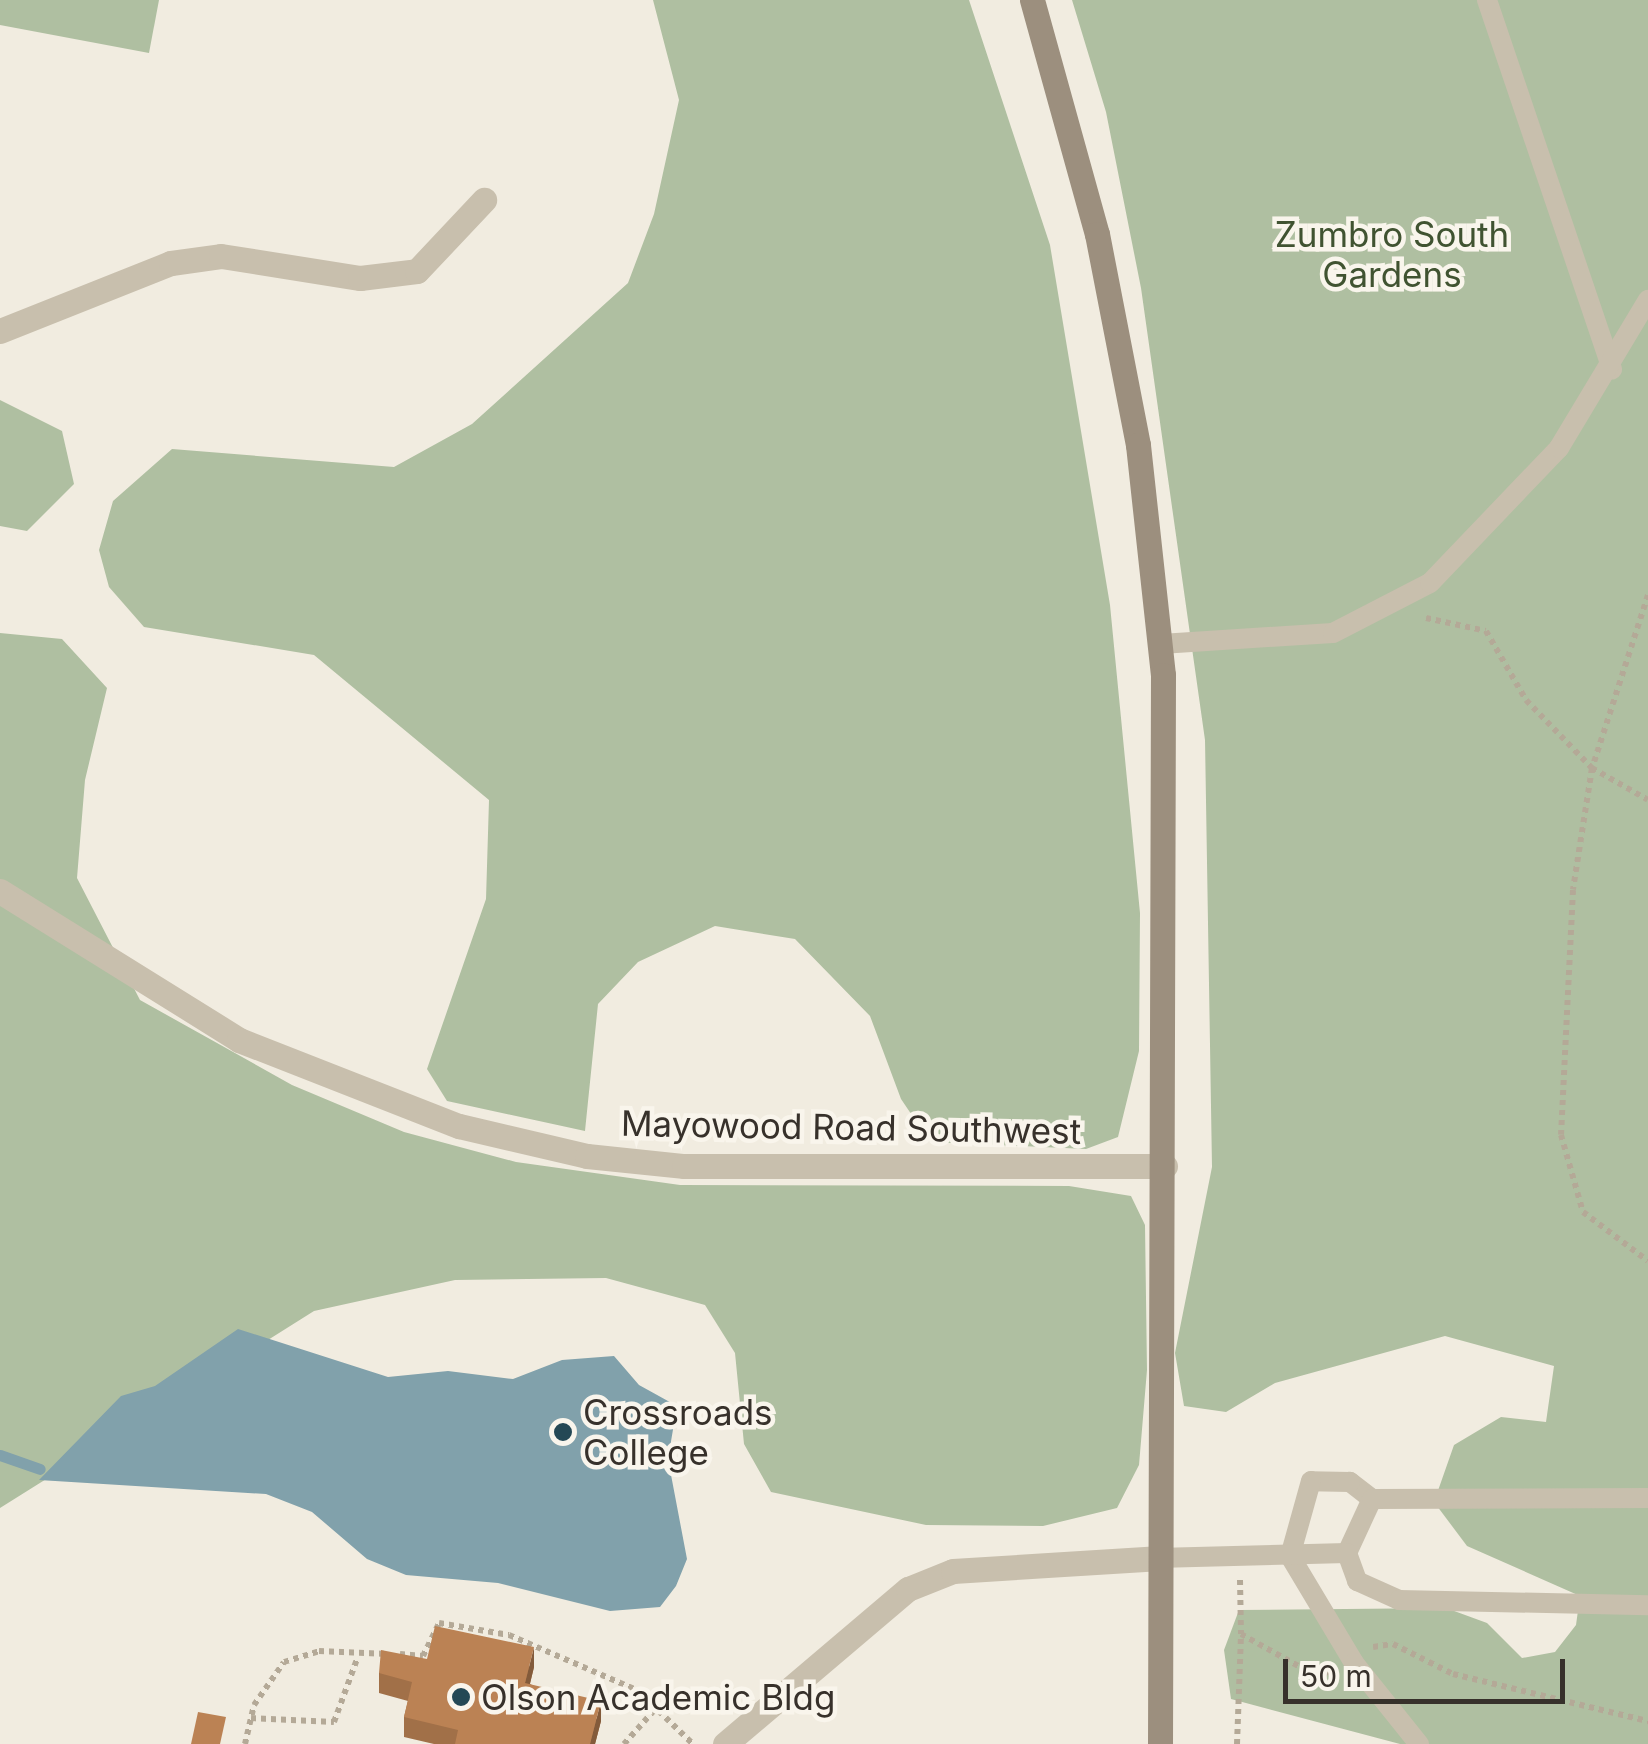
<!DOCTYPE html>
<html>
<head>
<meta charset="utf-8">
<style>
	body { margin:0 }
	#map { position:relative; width:1648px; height:1744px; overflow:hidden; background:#f1ece0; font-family:Inter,sans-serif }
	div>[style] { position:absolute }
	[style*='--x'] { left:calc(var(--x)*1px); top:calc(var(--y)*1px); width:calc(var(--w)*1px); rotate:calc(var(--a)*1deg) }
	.green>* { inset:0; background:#afbfa1 }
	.water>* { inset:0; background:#81a1ab }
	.stream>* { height:11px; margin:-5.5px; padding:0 5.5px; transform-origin:5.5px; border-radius:5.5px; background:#81a1ab }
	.path>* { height:6px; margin-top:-3px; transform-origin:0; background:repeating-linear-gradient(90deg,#b4a997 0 5px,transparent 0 10px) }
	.lane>* { height:20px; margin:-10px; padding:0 10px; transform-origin:10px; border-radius:10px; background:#c8bfad }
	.street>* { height:25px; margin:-12.5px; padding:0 12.5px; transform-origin:12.5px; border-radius:12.5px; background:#c8bfad }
	.secondary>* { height:25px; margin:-12.5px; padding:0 12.5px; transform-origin:12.5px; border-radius:12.5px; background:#9c8f7e }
	.wall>* { inset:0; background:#a17048 }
	.shaded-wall>* { inset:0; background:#835b3b }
	.building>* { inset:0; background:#bb8254 }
	.dots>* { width:28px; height:28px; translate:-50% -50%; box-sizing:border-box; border:5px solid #f9f5ec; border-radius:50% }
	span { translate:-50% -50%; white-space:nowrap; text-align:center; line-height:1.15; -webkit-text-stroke:9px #f9f5ec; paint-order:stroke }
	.park-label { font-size:35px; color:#405331 }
	.street-label { font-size:35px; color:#37312b }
	.poi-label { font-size:35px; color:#37312b }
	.left { translate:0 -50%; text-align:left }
	.scale { position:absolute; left:1283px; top:1659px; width:282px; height:45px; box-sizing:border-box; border:5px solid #37312b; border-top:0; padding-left:12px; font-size:30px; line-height:35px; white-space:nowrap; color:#37312b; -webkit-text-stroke:8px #f9f5ec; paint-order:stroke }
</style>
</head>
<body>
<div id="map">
	<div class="green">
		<i style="clip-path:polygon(0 0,159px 0,149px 53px,0 25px)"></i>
		<i style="clip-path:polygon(653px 0,969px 0,1050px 245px,1110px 605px,1140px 913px,1139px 1051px,1118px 1137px,1086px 1149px,930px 1142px,901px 1099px,870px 1016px,795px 939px,715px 926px,638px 962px,598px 1004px,585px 1131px,447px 1101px,427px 1069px,486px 899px,489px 800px,314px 655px,144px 627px,109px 587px,99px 550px,113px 501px,172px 449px,394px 467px,472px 424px,628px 283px,654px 214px,679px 100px)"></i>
		<i style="clip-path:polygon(1072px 0,1648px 0,1648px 1744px,1400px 1744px,1231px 1699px,1224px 1650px,1239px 1610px,1446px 1608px,1487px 1623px,1522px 1658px,1555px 1652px,1576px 1625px,1580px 1596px,1467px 1546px,1434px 1502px,1454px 1445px,1501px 1417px,1546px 1422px,1554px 1366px,1445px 1336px,1275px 1383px,1226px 1412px,1184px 1406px,1175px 1353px,1212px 1167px,1205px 740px,1141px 288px,1106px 112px)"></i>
		<i style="clip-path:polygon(0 400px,62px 431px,74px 484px,27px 531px,0 526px)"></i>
		<i style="clip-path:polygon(0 633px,62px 639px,107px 688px,85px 780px,77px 878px,140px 1000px,292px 1085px,404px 1132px,516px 1162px,680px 1185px,1069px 1186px,1131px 1196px,1145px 1225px,1147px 1370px,1139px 1465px,1117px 1508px,1043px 1526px,926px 1525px,771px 1492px,744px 1444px,735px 1353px,705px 1305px,606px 1278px,455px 1280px,314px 1311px,0 1508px)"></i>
	</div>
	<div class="water">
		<i style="clip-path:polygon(238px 1329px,388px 1377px,448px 1371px,513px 1379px,562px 1360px,614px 1356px,639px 1385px,677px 1406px,668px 1459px,687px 1559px,676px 1586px,660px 1607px,610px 1611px,498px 1583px,406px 1575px,367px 1559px,312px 1512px,266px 1494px,39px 1480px,121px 1396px,155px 1386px)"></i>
	</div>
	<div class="stream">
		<i style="--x:0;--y:1455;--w:42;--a:19.3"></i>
	</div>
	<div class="path">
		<i style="--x:1648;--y:595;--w:182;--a:107.9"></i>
		<i style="--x:1592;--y:768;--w:123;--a:98.9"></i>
		<i style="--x:1573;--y:890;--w:245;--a:92.8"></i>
		<i style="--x:1561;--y:1135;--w:80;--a:74.1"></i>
		<i style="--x:1583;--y:1212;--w:81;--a:37"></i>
		<i style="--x:1426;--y:618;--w:61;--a:12.2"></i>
		<i style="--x:1486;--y:631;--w:80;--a:59.9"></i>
		<i style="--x:1526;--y:700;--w:95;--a:45.9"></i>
		<i style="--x:1592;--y:768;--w:64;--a:29.7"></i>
		<i style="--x:1240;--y:1580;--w:54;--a:88.9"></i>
		<i style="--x:1241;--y:1634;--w:86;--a:29.2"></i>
		<i style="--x:1316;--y:1676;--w:13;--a:-18"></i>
		<i style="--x:1373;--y:1647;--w:20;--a:-9"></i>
		<i style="--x:1393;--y:1644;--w:67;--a:26.6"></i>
		<i style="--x:1453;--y:1674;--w:201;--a:13.6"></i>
		<i style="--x:400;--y:1654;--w:23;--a:5"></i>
		<i style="--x:423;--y:1656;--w:37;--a:-64"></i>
		<i style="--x:439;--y:1623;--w:71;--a:9.7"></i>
		<i style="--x:509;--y:1635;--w:139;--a:23.3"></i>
		<i style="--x:637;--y:1690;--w:78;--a:44"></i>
		<i style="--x:251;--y:1718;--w:83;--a:2.8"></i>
		<i style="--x:334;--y:1722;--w:67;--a:-69.9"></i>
		<i style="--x:245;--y:1744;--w:40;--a:-77"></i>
		<i style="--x:254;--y:1705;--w:52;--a:-55.1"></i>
		<i style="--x:284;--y:1662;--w:37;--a:-17"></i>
		<i style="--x:319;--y:1651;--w:69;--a:2.5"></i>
		<i style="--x:624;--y:1744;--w:50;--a:-48.3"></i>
		<i style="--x:1237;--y:1744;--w:110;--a:-87.9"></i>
	</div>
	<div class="lane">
		<i style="--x:1487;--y:0;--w:390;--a:71.3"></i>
		<i style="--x:1161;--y:644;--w:172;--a:-3.7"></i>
		<i style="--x:1333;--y:633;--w:109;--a:-27.3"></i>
		<i style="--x:1430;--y:583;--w:187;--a:-46.3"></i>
		<i style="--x:1559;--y:448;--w:173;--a:-59"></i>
		<i style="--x:1372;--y:1499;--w:28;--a:-142"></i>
		<i style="--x:1350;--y:1482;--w:39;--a:-179"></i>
		<i style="--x:1311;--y:1481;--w:78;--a:105.6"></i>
		<i style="--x:1290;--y:1556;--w:125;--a:59.1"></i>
		<i style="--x:1354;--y:1663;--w:104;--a:51.3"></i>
		<i style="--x:1347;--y:1553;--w:60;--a:-65.2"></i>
		<i style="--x:1372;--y:1499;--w:276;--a:-0.2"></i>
		<i style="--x:1157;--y:1558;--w:190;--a:-1.5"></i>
		<i style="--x:1347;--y:1553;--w:30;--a:70"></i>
		<i style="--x:1357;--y:1581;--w:46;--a:24.3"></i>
		<i style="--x:1399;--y:1600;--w:249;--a:1.2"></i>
	</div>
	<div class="street">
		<i style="--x:0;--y:331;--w:184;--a:-21.7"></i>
		<i style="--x:171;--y:263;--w:50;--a:-8"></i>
		<i style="--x:221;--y:256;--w:141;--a:9"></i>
		<i style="--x:360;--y:278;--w:57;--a:-7"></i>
		<i style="--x:417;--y:271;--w:98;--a:-46.7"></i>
		<i style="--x:0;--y:891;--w:282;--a:31.9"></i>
		<i style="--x:239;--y:1040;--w:236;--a:21.4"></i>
		<i style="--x:459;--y:1126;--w:131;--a:13.2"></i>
		<i style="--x:587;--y:1156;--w:98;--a:5.9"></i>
		<i style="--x:684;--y:1166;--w:481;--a:0"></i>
		<i style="--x:725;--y:1744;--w:240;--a:-40.3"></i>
		<i style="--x:908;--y:1589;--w:48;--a:-21.8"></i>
		<i style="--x:953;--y:1571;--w:204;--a:-3.6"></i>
	</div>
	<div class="secondary">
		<i style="--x:1032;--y:0;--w:243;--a:74.5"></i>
		<i style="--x:1097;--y:234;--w:215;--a:79"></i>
		<i style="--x:1138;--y:445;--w:231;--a:83.8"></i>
		<i style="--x:1163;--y:675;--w:1069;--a:90.16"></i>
	</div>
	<div class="wall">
		<i style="clip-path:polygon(427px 1659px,534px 1667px,530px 1684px,601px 1721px,595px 1744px,434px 1744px,404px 1737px,404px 1717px,408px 1701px,379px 1693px,379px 1673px)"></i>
	</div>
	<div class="shaded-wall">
		<i style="clip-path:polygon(534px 1647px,534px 1667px,525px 1703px,525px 1683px)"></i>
		<i style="clip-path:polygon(601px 1701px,601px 1721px,595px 1744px,590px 1744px)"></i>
	</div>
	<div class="building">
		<i style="clip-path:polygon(435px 1626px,534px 1647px,525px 1683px,601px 1701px,590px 1744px,455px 1744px,458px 1730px,404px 1717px,412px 1682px,379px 1673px,381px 1650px,427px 1659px)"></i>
		<i style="clip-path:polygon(198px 1712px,226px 1717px,220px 1744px,191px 1744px)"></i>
	</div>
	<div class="dots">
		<i style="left:563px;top:1432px;background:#244855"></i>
		<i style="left:461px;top:1697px;background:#244855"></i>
	</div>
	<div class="park-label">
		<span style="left:1392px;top:254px">Zumbro South<br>Gardens</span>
	</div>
	<div class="street-label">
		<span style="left:851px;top:1127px;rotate:1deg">Mayowood Road Southwest</span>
	</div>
	<div class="poi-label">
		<span class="left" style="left:583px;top:1432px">Crossroads<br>College</span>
		<span class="left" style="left:481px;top:1697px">Olson Academic Bldg</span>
	</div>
	<div class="scale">50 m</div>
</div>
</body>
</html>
